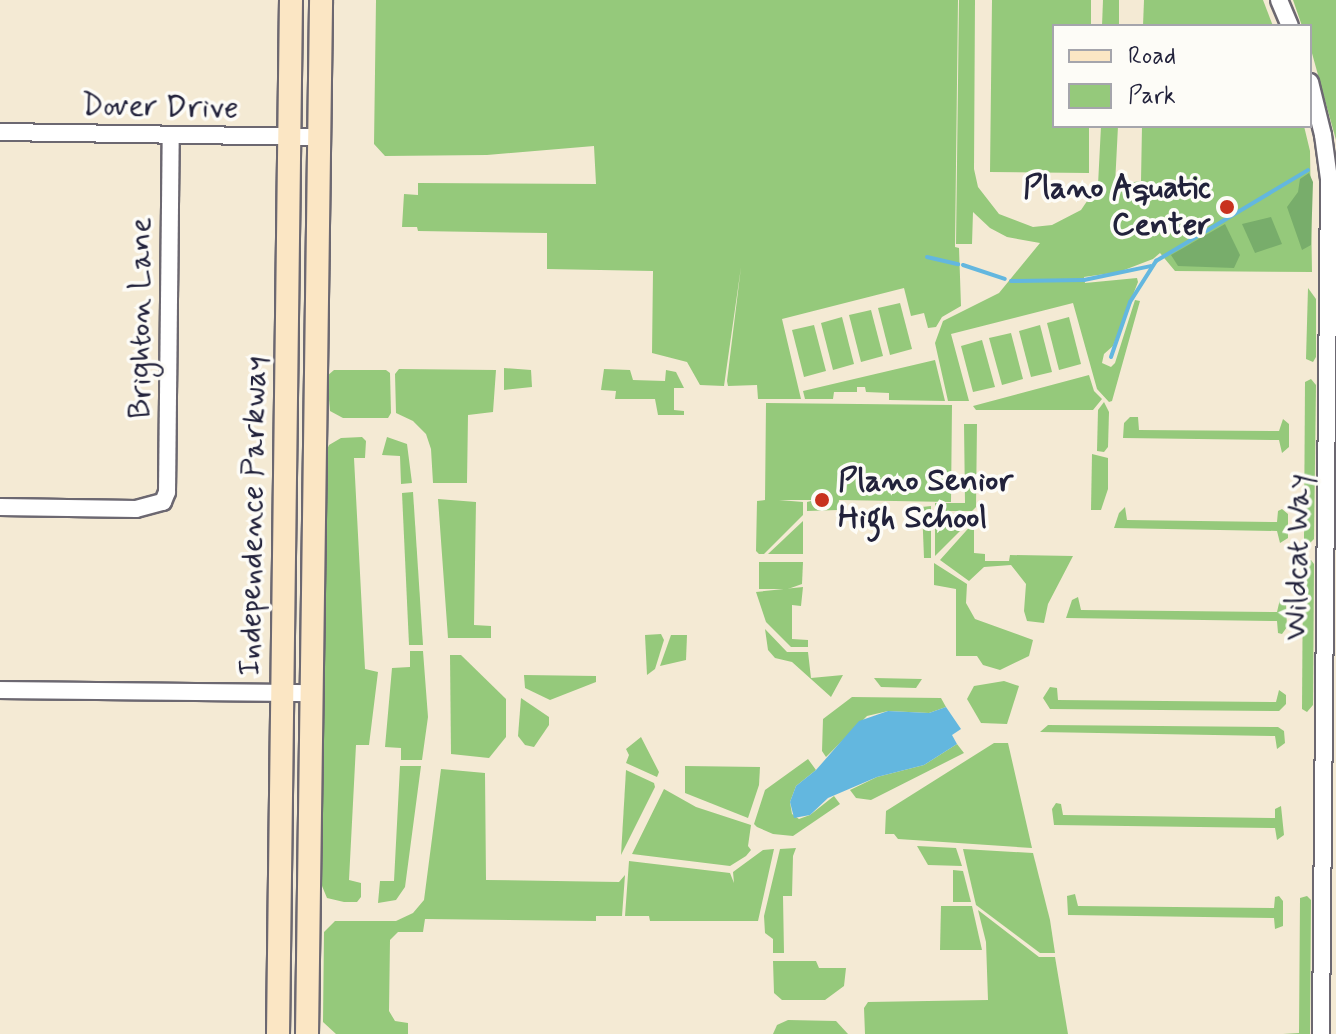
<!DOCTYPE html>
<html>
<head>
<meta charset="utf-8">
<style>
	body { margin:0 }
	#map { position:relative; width:1336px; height:1034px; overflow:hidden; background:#f4ead4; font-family:Mynerve,sans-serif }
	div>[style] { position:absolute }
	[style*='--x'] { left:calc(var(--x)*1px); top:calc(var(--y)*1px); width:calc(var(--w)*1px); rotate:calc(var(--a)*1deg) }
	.green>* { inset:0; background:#95c97b }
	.forest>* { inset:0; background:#78ad6b }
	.water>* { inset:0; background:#63b7df }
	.stream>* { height:4px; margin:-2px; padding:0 2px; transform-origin:2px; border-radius:2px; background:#63b7df }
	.roads { filter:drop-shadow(2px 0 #6c6871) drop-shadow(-2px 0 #6c6871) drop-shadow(0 2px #6c6871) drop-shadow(0 -2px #6c6871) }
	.minor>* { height:16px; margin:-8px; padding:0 8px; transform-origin:8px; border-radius:8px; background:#fff }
	.secondary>* { height:22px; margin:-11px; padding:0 11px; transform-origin:11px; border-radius:11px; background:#fbe6c4 }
	.dots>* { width:22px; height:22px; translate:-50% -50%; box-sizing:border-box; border:4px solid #fdfcf7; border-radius:50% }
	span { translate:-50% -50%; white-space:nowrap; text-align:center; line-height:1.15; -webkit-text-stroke:7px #fdfcf7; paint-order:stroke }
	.street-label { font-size:32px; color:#22223b }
	.poi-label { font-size:32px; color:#22223b; font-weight:700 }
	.right { translate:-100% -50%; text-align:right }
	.left { translate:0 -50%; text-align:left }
	.legend { position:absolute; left:1052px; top:24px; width:260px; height:104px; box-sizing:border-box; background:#fdfcf7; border:2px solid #a5a5ac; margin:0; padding:10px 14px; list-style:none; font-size:24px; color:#22223b }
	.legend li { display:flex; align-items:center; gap:16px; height:40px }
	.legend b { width:40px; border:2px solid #a5a5ac }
</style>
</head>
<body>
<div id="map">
	<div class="green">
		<i style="clip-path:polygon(376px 0,958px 0,955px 247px,959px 248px,961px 306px,942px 317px,936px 327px,928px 328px,924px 313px,911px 316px,904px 288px,782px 319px,801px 399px,758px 399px,757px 385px,728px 386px,727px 381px,741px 267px,724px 386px,700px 385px,687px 362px,652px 353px,653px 271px,547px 269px,547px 233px,418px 231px,417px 227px,402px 227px,404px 194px,418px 195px,418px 183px,596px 184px,594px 146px,487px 155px,385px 156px,374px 144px)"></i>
		<i style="clip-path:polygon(959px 0,975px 0,974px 169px,978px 187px,999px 214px,1033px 227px,1052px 225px,1081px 210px,1098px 185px,1101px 126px,1118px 126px,1115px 185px,1141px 181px,1142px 126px,1304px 126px,1310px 151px,1312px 272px,1175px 271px,1160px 253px,1153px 259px,1119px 272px,1084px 277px,1085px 283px,1137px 278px,1138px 282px,1113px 346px,1104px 354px,1102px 363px,1111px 367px,1115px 363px,1135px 300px,1140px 301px,1112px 401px,1109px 402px,1097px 389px,1073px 303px,951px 334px,969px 401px,948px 401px,935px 343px,943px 321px,999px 293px,1040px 243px,1007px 237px,990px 228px,973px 212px,972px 244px,956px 244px)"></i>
		<i style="clip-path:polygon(992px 0,1091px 0,1091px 26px,1054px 26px,1054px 126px,1089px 126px,1089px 173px,990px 172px)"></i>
		<i style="clip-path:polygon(1103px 0,1119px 0,1119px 26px,1102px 26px)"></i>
		<i style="clip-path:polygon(1144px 0,1263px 0,1273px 26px,1143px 26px)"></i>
		<i style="clip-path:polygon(1293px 0,1336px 0,1336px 140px,1310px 46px,1310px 26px,1302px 26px)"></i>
		<i style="clip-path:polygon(1308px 288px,1316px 299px,1316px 357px,1313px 362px,1306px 359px)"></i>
		<i style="clip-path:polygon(900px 303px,912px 349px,890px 355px,878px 308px)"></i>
		<i style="clip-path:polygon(871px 310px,883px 356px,861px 362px,849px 315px)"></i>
		<i style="clip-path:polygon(842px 317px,854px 364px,833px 370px,821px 323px)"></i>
		<i style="clip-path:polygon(1069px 317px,1081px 364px,1059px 370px,1047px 323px)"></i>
		<i style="clip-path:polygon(814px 325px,826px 371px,804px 377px,792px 330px)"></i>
		<i style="clip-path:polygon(1040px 325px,1052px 372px,1031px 377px,1019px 331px)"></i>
		<i style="clip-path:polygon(1011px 333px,1023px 379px,1002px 385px,989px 338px)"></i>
		<i style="clip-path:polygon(982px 340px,995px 387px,973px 392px,961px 346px)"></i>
		<i style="clip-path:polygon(935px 360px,945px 401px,889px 400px,889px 393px,866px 392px,865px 387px,857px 387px,857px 392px,834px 392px,833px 399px,805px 399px,803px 391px)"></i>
		<i style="clip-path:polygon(504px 368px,531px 370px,532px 387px,504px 390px)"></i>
		<i style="clip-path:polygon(399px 369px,496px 370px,493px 412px,468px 415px,467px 483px,433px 483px,431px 449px,426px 434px,413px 421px,396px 413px,395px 374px)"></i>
		<i style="clip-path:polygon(604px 369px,630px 370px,633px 380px,665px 381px,666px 370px,676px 372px,684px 388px,674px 388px,674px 410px,684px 411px,684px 415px,658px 415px,655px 399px,615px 399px,616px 391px,601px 390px)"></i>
		<i style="clip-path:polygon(334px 370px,386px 370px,390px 373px,391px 413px,388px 418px,343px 418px,330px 411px,327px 376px)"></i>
		<i style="clip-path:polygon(1089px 375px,1094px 391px,1102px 399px,1093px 410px,976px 410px,973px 406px)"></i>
		<i style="clip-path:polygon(1311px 379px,1316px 385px,1314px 539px,1310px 543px,1304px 539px,1305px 382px)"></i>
		<i style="clip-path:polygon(1104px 402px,1109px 412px,1108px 447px,1104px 452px,1097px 451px,1098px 410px)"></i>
		<i style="clip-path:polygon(766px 403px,952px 405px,951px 502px,839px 500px,838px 510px,807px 511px,807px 502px,815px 500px,779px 500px,803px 502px,803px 515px,764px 554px,759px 554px,756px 551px,757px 501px,765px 500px)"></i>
		<i style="clip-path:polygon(1130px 417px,1138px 417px,1139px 430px,1279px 431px,1283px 419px,1289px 424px,1289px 447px,1282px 453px,1279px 440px,1123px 438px,1124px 423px)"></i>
		<i style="clip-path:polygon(964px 424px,977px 424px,976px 507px,972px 511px,935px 511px,935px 503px,965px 503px)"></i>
		<i style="clip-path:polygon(362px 437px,366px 441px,365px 458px,354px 458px,365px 669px,378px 672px,369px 745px,356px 745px,349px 880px,361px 883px,361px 897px,357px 902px,344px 902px,327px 898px,322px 886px,326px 452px,329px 445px,341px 438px)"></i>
		<i style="clip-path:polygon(387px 437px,407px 444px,412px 483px,401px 484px,400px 456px,382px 455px)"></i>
		<i style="clip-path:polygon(1092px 454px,1108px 458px,1108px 489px,1101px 510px,1091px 510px)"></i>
		<i style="clip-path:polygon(413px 492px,423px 645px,409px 645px,402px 493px)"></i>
		<i style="clip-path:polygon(438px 499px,476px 502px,474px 625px,491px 626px,491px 638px,448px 638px)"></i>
		<i style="clip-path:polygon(931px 506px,931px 558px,924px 558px,922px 507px)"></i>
		<i style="clip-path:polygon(1125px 507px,1127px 520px,1277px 522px,1278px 511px,1282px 509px,1288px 514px,1288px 538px,1280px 543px,1277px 531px,1114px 528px,1119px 513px)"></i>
		<i style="clip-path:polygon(935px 518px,972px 519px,935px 556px)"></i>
		<i style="clip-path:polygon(803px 521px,803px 554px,768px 554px)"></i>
		<i style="clip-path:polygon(974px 522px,974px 553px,985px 554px,985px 561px,1009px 561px,1010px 555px,1073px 556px,1048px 604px,1044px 623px,1027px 621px,1024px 611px,1026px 584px,1011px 565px,984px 567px,969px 581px,940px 560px)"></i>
		<i style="clip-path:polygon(1311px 560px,1314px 564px,1313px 705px,1307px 712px,1302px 709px,1303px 564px)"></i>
		<i style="clip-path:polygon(759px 562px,803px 562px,802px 584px,788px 589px,759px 589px)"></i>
		<i style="clip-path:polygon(934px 563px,967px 584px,966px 603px,975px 619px,1033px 640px,1029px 656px,1000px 670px,983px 665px,977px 656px,956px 656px,956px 589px,934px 585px)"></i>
		<i style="clip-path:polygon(803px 587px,801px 606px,792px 605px,792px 639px,808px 640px,808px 647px,791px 647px,766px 622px,756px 592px)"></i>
		<i style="clip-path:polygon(1078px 597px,1081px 610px,1277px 612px,1280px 599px,1286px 604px,1287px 627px,1282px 634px,1278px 633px,1277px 621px,1066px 618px,1072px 600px)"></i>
		<i style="clip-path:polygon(765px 629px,787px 652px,808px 652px,811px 678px,843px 675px,831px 697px,792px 662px,775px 658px,768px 650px)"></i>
		<i style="clip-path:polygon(661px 634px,664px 640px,655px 669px,647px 675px,645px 635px)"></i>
		<i style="clip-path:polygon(671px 635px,687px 635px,686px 660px,660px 666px)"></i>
		<i style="clip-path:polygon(410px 651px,423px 651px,428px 717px,422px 760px,401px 760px,401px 748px,385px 747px,392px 668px,410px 667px)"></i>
		<i style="clip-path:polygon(450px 655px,461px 655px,506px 699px,506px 737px,489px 758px,451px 754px)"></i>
		<i style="clip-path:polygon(524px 675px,596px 676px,596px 682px,550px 700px,525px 688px)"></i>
		<i style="clip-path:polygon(874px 678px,922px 679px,916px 688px,881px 687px)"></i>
		<i style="clip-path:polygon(1004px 681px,1019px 686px,1007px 724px,981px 723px,967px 699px,974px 686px)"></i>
		<i style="clip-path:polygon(1050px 687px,1057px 688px,1058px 700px,1276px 702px,1279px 690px,1286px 695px,1286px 704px,1279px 711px,1050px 709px,1043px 698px)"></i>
		<i style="clip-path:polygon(852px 697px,941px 698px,946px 707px,929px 713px,888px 711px,867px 716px,826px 757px,822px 751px,823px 719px)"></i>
		<i style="clip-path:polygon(521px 698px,549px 717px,549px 725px,534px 747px,525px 745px,518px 736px)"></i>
		<i style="clip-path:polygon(1048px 725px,1278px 727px,1284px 731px,1285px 743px,1277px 749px,1275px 736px,1040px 732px)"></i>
		<i style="clip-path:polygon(641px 737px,659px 772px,657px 777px,626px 763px,629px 755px,626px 749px)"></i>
		<i style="clip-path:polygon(994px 743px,1008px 743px,1032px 848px,898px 839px,894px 834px,885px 834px,886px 811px)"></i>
		<i style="clip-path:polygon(957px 744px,964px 753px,871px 800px,856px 798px,850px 790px,877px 777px,924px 765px)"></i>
		<i style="clip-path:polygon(808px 759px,816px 770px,796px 786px,790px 802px,792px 814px,799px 819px,810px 815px,834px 796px,840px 804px,793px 836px,773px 834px,757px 827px,754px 824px,765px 790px)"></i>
		<i style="clip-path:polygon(400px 766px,421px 766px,405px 887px,396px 900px,378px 903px,380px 881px,394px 881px)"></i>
		<i style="clip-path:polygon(685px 766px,760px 767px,759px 785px,748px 818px,685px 793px)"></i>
		<i style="clip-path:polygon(441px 769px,485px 773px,486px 880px,619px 882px,625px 875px,622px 916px,596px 916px,596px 921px,425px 919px,423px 932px,398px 932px,390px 940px,389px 1011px,395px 1021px,408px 1023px,408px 1034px,336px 1034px,323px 1022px,324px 932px,335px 921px,396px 921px,413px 913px,424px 900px)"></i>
		<i style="clip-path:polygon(626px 770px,654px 783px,655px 787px,621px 855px)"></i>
		<i style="clip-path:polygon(664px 789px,696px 807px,751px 825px,748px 846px,751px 850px,746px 856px,730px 866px,632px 854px)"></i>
		<i style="clip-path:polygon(1056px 803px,1061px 804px,1063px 815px,1275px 818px,1275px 809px,1281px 806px,1284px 835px,1277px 840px,1275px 828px,1054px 825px,1052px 809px)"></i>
		<i style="clip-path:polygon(917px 846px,956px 848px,962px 866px,928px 865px)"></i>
		<i style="clip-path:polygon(796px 848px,793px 856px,792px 896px,783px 896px,784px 953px,773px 953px,773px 939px,765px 933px,764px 916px,780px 849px)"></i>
		<i style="clip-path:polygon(774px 849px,758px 921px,650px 921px,649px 916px,625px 916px,629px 861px,730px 873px,734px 883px,733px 872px,763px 850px)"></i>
		<i style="clip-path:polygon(963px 849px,1033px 853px,1050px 920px,1055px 953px,1040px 953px,976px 905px)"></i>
		<i style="clip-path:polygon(953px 870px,963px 871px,971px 902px,953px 902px)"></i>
		<i style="clip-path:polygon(1075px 894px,1078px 906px,1274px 908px,1275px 897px,1279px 896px,1283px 901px,1283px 926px,1275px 929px,1274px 918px,1068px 915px,1067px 896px)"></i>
		<i style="clip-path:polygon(1307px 896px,1311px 900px,1310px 1034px,1283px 1034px,1299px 1033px,1300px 898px)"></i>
		<i style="clip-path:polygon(941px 906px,972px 906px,982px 950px,940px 950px)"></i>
		<i style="clip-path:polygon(978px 910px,1039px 957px,1055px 957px,1068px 1034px,865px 1034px,864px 1008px,868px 1002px,988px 1000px,986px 942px)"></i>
		<i style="clip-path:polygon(773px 961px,816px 961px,819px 968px,846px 968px,844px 986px,825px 1000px,782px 1000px,774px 993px)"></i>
		<i style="clip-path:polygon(788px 1020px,836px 1021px,848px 1034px,773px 1034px,777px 1025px)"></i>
	</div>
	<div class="forest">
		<i style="clip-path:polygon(1309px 173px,1313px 182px,1311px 245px,1302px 250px,1287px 207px,1298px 192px,1300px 179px)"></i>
		<i style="clip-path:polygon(1271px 217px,1282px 244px,1255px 253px,1242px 224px)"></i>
		<i style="clip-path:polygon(1225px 224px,1240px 255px,1234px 268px,1178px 266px,1171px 255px)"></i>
	</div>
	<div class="water">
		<i style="clip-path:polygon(946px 707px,961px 729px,952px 735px,957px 744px,924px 765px,877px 777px,828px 798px,810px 815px,794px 818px,790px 802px,796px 786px,816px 770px,859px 721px,888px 711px,929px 713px)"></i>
	</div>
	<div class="stream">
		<i style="--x:927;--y:257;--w:32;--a:13"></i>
		<i style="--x:963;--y:265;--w:44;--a:18.4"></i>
		<i style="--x:1011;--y:281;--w:73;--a:-0.8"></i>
		<i style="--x:1084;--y:280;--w:68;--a:-11.8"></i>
		<i style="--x:1111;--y:357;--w:58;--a:-70.9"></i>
		<i style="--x:1130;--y:302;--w:49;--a:-57.6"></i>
		<i style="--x:1156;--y:261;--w:177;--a:-30.9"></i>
	</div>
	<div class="roads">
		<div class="minor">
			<i style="--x:1279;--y:0;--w:28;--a:67"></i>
			<i style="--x:1310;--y:82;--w:55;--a:76.2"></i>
			<i style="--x:1323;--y:135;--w:44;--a:82.2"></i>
			<i style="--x:1329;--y:179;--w:855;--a:90.54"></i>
			<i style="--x:0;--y:132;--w:320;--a:0.9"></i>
			<i style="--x:0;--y:507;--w:136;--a:0.8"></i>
			<i style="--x:136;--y:509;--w:28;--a:-15"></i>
			<i style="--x:163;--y:502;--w:11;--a:-68"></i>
			<i style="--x:167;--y:492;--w:357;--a:-89.4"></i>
			<i style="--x:0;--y:690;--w:311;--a:0.6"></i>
		</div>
		<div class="secondary">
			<i style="--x:278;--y:1034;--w:1034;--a:-89.28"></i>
			<i style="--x:307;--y:1034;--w:1034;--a:-89.22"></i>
		</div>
	</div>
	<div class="dots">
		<i style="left:1227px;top:207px;background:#c8321e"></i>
		<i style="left:822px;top:500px;background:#c8321e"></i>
	</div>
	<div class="street-label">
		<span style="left:160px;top:107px;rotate:1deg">Dover Drive</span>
		<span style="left:141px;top:318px;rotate:-90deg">Brighton Lane</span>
		<span style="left:253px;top:516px;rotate:-89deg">Independence Parkway</span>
		<span style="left:1298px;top:557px;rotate:-89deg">Wildcat Way</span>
	</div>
	<div class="poi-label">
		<span class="right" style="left:1211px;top:207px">Plano Aquatic<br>Center</span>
		<span class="left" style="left:838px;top:500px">Plano Senior<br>High School</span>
	</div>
	<ul class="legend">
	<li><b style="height:10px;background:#fbe6c4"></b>Road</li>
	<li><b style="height:22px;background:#95c97b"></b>Park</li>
	</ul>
</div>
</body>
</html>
